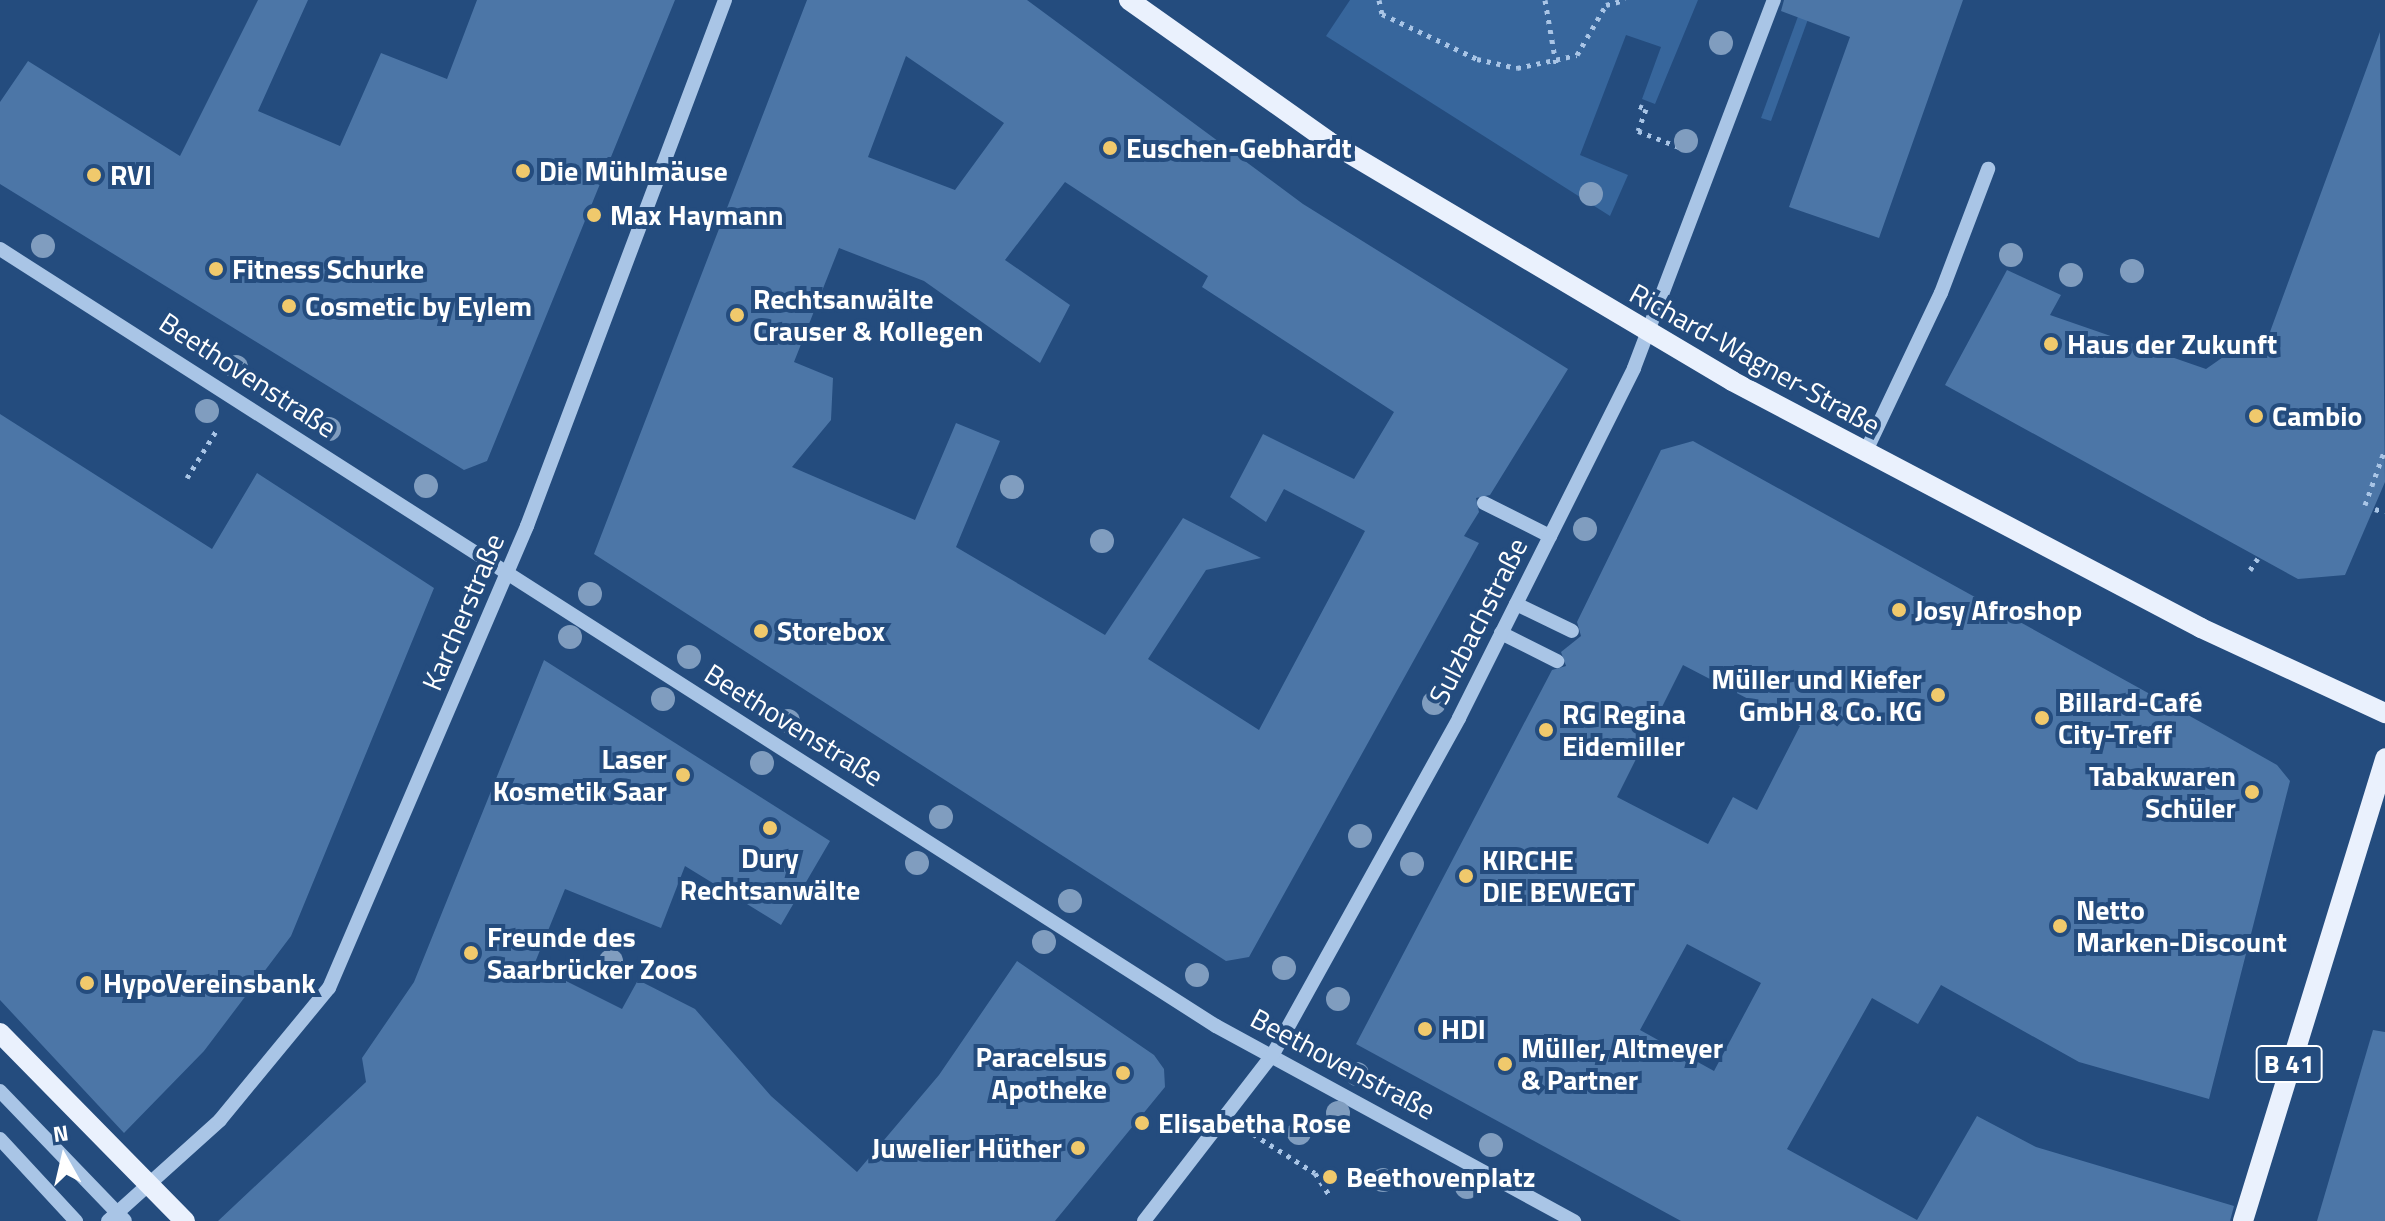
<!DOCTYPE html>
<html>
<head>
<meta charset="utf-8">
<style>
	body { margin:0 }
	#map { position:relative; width:2385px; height:1221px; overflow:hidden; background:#244c7e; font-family:"Titillium Web",sans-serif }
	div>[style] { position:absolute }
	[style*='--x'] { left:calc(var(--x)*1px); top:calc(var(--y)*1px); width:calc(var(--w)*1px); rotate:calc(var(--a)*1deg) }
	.green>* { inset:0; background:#37669c }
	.building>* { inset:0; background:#4c76a7 }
	.path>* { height:5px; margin-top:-2.5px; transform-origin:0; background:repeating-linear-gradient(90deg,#a9c5e6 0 4px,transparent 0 10px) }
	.minor>* { height:14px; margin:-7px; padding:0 7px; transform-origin:7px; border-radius:7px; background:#a9c5e6 }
	.major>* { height:20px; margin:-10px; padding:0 10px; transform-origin:10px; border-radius:10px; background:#eaf1fd }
	.trees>* { width:24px; height:24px; margin:-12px; border-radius:50%; background:#809dbf }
	.dots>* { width:22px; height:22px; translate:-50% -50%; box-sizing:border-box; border:4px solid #244c7e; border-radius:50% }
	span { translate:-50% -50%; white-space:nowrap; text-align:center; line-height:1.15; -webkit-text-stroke:8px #244c7e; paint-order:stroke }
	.shield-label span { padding:2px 6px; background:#244c7e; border:2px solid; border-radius:6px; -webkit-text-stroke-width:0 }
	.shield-label { font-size:26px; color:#fff; font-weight:700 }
	.poi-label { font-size:28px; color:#fff; font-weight:700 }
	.left { translate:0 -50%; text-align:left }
	.right { translate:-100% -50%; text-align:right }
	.street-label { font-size:28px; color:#fff }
	.north { position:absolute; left:24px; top:1117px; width:80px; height:80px; -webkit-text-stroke:6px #244c7e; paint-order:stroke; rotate:352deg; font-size:22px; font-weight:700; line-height:32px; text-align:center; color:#fff }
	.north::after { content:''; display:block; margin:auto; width:28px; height:36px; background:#fff; clip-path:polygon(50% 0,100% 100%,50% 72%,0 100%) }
</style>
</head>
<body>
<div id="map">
	<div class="green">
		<i style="clip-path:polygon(1350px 0,1698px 0,1655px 104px,1642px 99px,1661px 47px,1626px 35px,1580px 155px,1628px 175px,1610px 216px,1326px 36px)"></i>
		<i style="clip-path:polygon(1804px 0,1815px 0,1771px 121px,1761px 118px)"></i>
	</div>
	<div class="building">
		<i style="clip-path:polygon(258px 0,308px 0,258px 111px,340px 146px,381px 53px,447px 79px,477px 0,675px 0,487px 461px,464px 470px,0 184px,0 102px,28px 61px,180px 156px)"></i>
		<i style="clip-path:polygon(evenodd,807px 0,1027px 0,1303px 204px,1568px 369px,1490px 495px,1476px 498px,1479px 512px,1464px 536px,1479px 543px,1249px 957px,1226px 961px,594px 554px,807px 0,906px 56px,1004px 123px,955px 190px,868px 157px,906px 56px,807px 0,1065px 182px,1208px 276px,1202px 287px,1394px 412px,1354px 479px,1263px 434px,1230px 497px,1266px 522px,1284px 489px,1365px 531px,1259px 730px,1148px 659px,1206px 570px,1261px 558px,1183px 518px,1105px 635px,956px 547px,1000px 441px,956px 423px,915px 520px,792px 467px,831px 420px,833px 378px,794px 362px,839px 248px,924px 281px,1040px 363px,1070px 305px,1005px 260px,1065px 182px)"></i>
		<i style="clip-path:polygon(1784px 0,1963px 0,1879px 238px,1789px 207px,1850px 37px,1781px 11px)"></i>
		<i style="clip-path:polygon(2380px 32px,2385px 482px,2345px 575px,2298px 579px,1945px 385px,2007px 270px,2061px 295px,2050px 315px,2206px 369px,2236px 348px,2267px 340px)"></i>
		<i style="clip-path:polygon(0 414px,212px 549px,257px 473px,434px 588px,291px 936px,204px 1051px,124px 1133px,0 1000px)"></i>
		<i style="clip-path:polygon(evenodd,1693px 441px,2224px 735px,2277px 765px,2290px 781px,2209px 1099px,2079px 1062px,1941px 985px,1918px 1024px,1872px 998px,1787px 1149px,1917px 1220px,1977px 1116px,2036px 1147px,2234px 1206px,2230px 1221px,1681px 1221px,1356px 1044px,1552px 670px,1566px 666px,1561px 652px,1581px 636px,1577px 622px,1661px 450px,1693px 441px,1683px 665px,1800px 726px,1757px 810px,1733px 797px,1708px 844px,1617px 797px,1683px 665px,1693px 441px,1687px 944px,1761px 983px,1714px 1071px,1640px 1030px,1687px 944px)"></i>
		<i style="clip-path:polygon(544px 660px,830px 841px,781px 925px,685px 866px,661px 928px,565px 889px,534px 965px,622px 1009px,638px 980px,695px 1009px,771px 1096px,857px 1172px,939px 1075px,1017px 961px,1154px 1055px,1164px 1069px,1165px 1087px,1055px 1221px,218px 1221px,366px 1082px,362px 1058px,414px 982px)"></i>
		<i style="clip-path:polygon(2373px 1030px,2385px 1032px,2385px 1221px,2317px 1221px)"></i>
	</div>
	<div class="path">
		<i style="--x:1379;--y:0;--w:14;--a:78"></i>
		<i style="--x:1382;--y:14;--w:105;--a:25.3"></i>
		<i style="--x:1477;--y:59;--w:41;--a:12.7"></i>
		<i style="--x:1517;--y:68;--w:61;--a:-12.2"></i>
		<i style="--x:1577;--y:55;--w:58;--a:-59.9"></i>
		<i style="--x:1606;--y:5;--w:20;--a:-15"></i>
		<i style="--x:1545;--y:0;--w:65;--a:80.2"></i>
		<i style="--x:1639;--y:106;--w:8;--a:23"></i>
		<i style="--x:1646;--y:109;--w:23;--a:110"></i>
		<i style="--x:1638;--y:131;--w:44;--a:21.3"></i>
		<i style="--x:187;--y:478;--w:55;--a:-58.3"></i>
		<i style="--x:2365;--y:505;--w:59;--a:-70.3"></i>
		<i style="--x:2375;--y:509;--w:10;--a:17"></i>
		<i style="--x:2250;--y:570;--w:14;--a:-56"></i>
		<i style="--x:1253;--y:1134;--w:73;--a:32.2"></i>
		<i style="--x:1315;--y:1173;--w:27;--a:57"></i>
	</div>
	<div class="minor">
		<i style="--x:0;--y:249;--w:1443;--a:32.58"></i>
		<i style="--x:1216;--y:1026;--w:408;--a:28.6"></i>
		<i style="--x:1865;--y:453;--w:177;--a:-64.6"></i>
		<i style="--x:1941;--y:293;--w:133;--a:-69.2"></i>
		<i style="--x:1484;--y:503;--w:74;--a:26.6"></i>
		<i style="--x:1516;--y:604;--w:62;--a:25.7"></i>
		<i style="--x:1501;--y:633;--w:63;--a:26.6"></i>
		<i style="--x:0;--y:1091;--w:180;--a:46.1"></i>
		<i style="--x:0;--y:1139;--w:112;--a:47.2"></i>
		<i style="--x:108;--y:1221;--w:151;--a:-42"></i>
		<i style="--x:220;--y:1120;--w:171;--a:-50.5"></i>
		<i style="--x:329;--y:988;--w:503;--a:-66.8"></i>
		<i style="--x:527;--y:526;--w:562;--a:-69.37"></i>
		<i style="--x:1144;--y:1221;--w:211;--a:-52.3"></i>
		<i style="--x:1273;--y:1054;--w:384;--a:-61"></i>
		<i style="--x:1459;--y:718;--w:391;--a:-63.4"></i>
		<i style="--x:1634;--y:368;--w:394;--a:-69.2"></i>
	</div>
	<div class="major">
		<i style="--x:1129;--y:0;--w:244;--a:35.3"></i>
		<i style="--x:1328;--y:141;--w:470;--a:30.7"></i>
		<i style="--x:1732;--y:381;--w:530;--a:27.77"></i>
		<i style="--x:2201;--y:628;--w:203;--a:24.8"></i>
		<i style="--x:0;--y:1033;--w:264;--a:45.5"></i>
		<i style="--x:2243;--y:1221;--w:484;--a:-72.9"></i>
	</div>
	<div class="trees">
		<i style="left:1721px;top:43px"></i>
		<i style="left:1686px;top:141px"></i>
		<i style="left:1591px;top:194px"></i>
		<i style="left:43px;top:246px"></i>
		<i style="left:2011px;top:255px"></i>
		<i style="left:2132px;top:271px"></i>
		<i style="left:2071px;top:275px"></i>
		<i style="left:236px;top:367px"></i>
		<i style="left:207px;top:411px"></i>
		<i style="left:329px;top:429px"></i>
		<i style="left:426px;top:486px"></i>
		<i style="left:1012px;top:487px"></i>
		<i style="left:1585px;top:529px"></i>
		<i style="left:1102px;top:541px"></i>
		<i style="left:590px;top:594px"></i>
		<i style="left:570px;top:637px"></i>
		<i style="left:689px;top:657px"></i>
		<i style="left:663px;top:699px"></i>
		<i style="left:1434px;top:703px"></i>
		<i style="left:788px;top:721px"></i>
		<i style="left:762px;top:763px"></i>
		<i style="left:941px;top:817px"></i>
		<i style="left:1360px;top:836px"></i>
		<i style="left:917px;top:863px"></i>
		<i style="left:1412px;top:864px"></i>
		<i style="left:1070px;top:901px"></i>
		<i style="left:1044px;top:942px"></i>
		<i style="left:611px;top:961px"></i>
		<i style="left:1284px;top:968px"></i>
		<i style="left:1197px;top:975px"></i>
		<i style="left:1338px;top:999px"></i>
		<i style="left:1357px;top:1074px"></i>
		<i style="left:1338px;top:1113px"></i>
		<i style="left:1299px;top:1133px"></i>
		<i style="left:1491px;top:1145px"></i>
		<i style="left:1383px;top:1180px"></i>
		<i style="left:1467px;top:1187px"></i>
	</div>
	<div class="dots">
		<i style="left:1110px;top:148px;background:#f0c96c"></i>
		<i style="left:523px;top:171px;background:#f0c96c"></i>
		<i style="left:94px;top:175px;background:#f0c96c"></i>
		<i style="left:594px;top:215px;background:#f0c96c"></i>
		<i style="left:216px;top:269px;background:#f0c96c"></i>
		<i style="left:289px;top:306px;background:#f0c96c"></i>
		<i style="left:737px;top:315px;background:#f0c96c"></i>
		<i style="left:2051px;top:344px;background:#f0c96c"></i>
		<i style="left:2256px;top:416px;background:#f0c96c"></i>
		<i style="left:1899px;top:610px;background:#f0c96c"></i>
		<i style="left:761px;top:631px;background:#f0c96c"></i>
		<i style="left:1938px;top:695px;background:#f0c96c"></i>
		<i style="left:2042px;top:718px;background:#f0c96c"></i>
		<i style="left:1546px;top:730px;background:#f0c96c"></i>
		<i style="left:683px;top:775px;background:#f0c96c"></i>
		<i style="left:2252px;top:792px;background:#f0c96c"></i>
		<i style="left:770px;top:828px;background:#f0c96c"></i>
		<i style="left:1466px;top:876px;background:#f0c96c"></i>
		<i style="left:2060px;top:926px;background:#f0c96c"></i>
		<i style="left:471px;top:953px;background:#f0c96c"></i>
		<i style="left:87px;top:983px;background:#f0c96c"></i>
		<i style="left:1425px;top:1029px;background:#f0c96c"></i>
		<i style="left:1505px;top:1064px;background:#f0c96c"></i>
		<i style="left:1123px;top:1073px;background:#f0c96c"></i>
		<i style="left:1142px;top:1123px;background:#f0c96c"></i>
		<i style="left:1078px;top:1148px;background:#f0c96c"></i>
		<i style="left:1330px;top:1177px;background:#f0c96c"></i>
	</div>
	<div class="shield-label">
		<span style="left:2289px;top:1064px">B 41</span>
	</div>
	<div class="poi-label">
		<span class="left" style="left:1126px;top:148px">Euschen-Gebhardt</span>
		<span class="left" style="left:539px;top:171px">Die Mühlmäuse</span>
		<span class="left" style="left:110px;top:175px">RVI</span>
		<span class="left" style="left:610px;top:215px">Max Haymann</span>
		<span class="left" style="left:232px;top:269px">Fitness Schurke</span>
		<span class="left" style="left:753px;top:315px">Rechtsanwälte<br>Crauser &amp; Kollegen</span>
		<span class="left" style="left:305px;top:306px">Cosmetic by Eylem</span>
		<span class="left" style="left:2067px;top:344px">Haus der Zukunft</span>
		<span class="left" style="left:2272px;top:416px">Cambio</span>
		<span class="left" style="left:1915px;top:610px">Josy Afroshop</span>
		<span class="left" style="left:777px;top:631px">Storebox</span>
		<span class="right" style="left:1922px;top:695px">Müller und Kiefer<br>GmbH &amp; Co. KG</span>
		<span class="left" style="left:2058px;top:718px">Billard-Café<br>City-Treff</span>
		<span class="left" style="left:1562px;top:730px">RG Regina<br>Eidemiller</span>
		<span class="right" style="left:667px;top:775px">Laser<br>Kosmetik Saar</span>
		<span class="right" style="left:2236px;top:792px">Tabakwaren<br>Schüler</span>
		<span style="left:770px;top:874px">Dury<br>Rechtsanwälte</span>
		<span class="left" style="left:1482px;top:876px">KIRCHE<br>DIE BEWEGT</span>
		<span class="left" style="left:2076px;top:926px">Netto<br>Marken-Discount</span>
		<span class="left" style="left:487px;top:953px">Freunde des<br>Saarbrücker Zoos</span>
		<span class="left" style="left:103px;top:983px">HypoVereinsbank</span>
		<span class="left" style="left:1441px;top:1029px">HDI</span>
		<span class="left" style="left:1521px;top:1064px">Müller, Altmeyer<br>&amp; Partner</span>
		<span class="right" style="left:1107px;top:1073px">Paracelsus<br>Apotheke</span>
		<span class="left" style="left:1158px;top:1123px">Elisabetha Rose</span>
		<span class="right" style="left:1062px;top:1148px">Juwelier Hüther</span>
		<span class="left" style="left:1346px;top:1177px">Beethovenplatz</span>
	</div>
	<div class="street-label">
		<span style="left:1755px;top:359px;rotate:29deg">Richard-Wagner-Straße</span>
		<span style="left:248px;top:375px;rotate:33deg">Beethovenstraße</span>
		<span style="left:463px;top:612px;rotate:-67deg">Karcherstraße</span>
		<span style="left:1478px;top:621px;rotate:-63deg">Sulzbachstraße</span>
		<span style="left:794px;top:725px;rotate:32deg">Beethovenstraße</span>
		<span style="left:1343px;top:1064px;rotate:28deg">Beethovenstraße</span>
	</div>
	<div class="north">N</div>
</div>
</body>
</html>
